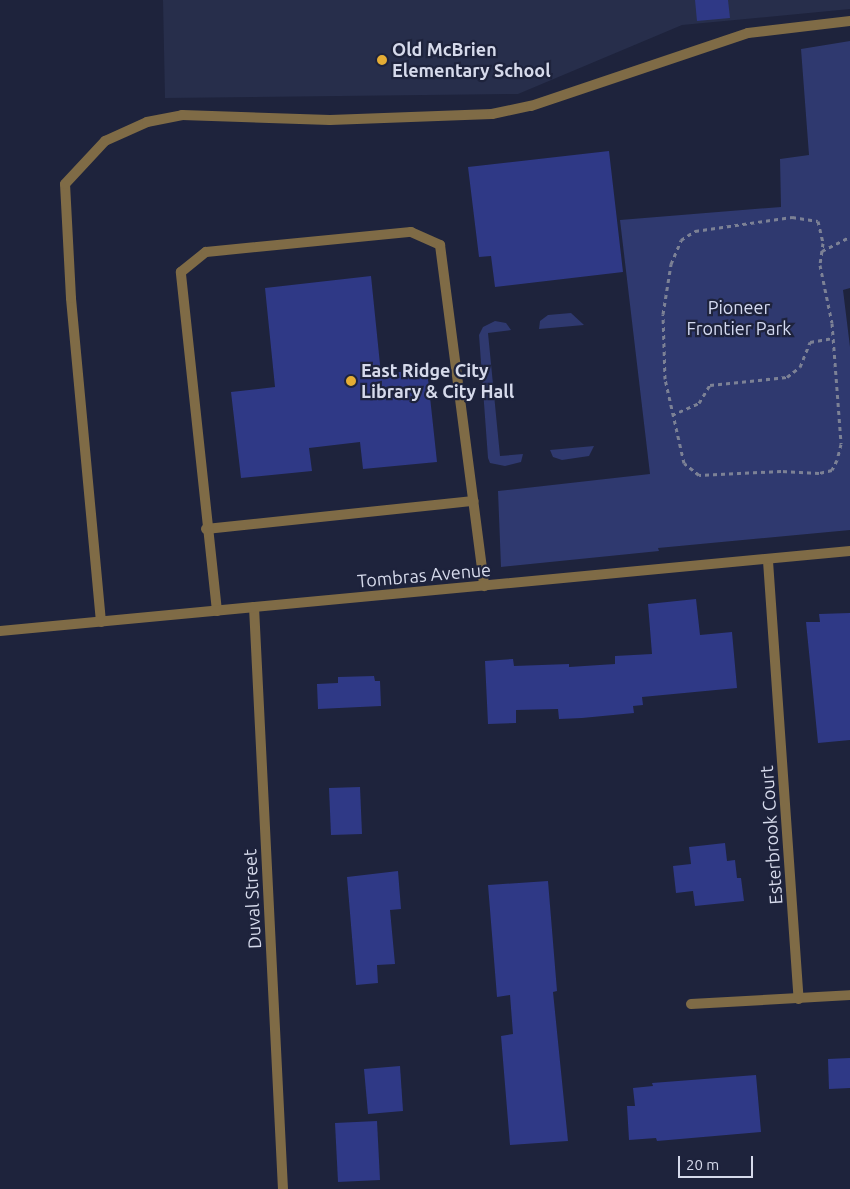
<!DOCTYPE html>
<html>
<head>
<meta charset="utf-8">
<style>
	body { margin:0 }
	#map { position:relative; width:850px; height:1189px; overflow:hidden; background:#1e233c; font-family:Ubuntu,sans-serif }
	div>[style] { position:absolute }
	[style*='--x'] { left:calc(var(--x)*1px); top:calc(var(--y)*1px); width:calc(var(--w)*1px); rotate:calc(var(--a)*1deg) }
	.built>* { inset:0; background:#272e4b }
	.green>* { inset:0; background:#2f396f }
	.building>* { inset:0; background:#2f3986 }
	.path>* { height:3px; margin-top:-1.5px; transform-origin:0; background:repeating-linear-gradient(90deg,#7c8195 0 4px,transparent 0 8px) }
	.lane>* { height:10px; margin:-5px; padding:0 5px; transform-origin:5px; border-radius:5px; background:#7f6b46 }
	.street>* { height:10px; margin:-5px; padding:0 5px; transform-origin:5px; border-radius:5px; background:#7f6b46 }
	.dots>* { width:14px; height:14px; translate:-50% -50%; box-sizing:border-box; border:2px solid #1e233c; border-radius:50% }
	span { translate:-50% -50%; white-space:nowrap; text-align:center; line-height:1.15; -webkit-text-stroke:4.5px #1e233c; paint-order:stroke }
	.poi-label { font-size:18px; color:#d6daeb; font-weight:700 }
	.left { translate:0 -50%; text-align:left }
	.park-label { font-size:18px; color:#d4daf1 }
	.street-label { font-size:18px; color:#d6daeb }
	.scale { position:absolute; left:678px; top:1156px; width:75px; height:22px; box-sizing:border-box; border:2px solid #d6daeb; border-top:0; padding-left:6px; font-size:15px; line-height:18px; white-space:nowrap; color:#d6daeb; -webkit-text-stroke:4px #1e233c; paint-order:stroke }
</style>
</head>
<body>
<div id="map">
	<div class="built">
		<i style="clip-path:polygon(163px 0,850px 0,850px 9px,682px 25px,518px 94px,165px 98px)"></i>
	</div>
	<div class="green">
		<i style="clip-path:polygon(850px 41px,850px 288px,843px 290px,850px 347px,850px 530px,658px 548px,659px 551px,501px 567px,498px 491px,650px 474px,620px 220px,781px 207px,780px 159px,809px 155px,801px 49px)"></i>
		<i style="clip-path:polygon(571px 313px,584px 325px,539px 329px,540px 321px,548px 315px)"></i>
		<i style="clip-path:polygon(495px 321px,506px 323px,511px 330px,488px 333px,500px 456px,523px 454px,521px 462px,505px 466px,490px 463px,488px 458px,479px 335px,483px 327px)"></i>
		<i style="clip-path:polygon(594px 446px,589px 456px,562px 460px,553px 457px,550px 450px)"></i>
	</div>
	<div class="building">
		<i style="clip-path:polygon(695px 0,728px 0,730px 18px,697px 21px)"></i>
		<i style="clip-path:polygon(609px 151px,623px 272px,495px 287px,491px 256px,479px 257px,468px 167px)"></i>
		<i style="clip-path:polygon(371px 276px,381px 374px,427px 369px,437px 462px,363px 469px,360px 442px,309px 448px,312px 471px,241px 478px,231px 392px,275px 387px,265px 288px)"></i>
		<i style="clip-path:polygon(696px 599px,700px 635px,732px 632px,737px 688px,642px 697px,643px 705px,633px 706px,634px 713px,582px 718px,559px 719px,558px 709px,516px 710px,516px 723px,488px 724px,485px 661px,513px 659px,514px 666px,569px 664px,569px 667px,615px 664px,615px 656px,652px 654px,648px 604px)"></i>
		<i style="clip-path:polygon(850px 613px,850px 740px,818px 743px,806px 622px,820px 622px,819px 614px)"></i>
		<i style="clip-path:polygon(374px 676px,375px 681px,380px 681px,381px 706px,318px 709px,317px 684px,338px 683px,338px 677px)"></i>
		<i style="clip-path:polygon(360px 787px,362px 834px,331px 835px,329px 788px)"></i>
		<i style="clip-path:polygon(725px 843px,727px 861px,735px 860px,737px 878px,741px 878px,744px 901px,695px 906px,693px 891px,676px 893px,673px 866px,691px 864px,689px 847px)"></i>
		<i style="clip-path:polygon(398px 871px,401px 909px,390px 910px,395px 964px,377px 965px,378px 983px,356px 985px,347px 877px)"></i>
		<i style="clip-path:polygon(548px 881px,557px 991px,553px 992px,568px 1141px,510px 1145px,501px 1036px,513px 1034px,510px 995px,497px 997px,488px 885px)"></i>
		<i style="clip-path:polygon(850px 1058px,850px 1088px,829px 1089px,828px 1059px)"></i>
		<i style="clip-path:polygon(400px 1066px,403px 1111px,368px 1114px,364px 1069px)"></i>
		<i style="clip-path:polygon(756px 1075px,761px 1132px,657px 1141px,656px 1138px,629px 1140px,627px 1106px,635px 1106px,633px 1088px,653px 1086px,652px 1083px)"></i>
		<i style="clip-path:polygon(377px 1121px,380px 1180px,338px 1182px,335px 1123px)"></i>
	</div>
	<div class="path">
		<i style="--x:792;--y:217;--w:26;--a:9"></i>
		<i style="--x:818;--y:221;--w:23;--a:77"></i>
		<i style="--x:823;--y:243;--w:22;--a:98"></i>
		<i style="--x:820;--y:265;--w:59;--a:78.3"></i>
		<i style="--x:832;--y:323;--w:121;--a:85.7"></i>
		<i style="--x:841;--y:444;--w:16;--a:104"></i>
		<i style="--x:837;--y:460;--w:11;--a:117"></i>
		<i style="--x:832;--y:470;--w:13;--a:167"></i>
		<i style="--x:819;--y:473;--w:38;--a:-177"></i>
		<i style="--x:781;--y:471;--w:82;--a:177.2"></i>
		<i style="--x:699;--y:475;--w:19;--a:-141"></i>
		<i style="--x:684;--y:463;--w:86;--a:-102.7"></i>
		<i style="--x:665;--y:379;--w:65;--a:-91.8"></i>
		<i style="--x:663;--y:314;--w:51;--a:-80.9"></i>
		<i style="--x:671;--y:264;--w:26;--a:-67"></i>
		<i style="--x:681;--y:240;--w:17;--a:-33"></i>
		<i style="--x:695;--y:231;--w:98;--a:-8.2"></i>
		<i style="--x:822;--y:251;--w:31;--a:-27"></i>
		<i style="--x:672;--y:415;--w:30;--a:-24"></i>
		<i style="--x:699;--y:403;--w:21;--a:-59"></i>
		<i style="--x:710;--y:385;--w:77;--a:-5.9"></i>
		<i style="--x:787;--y:377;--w:16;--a:-38"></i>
		<i style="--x:800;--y:367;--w:27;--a:-68"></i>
		<i style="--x:810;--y:342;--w:22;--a:-10"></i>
	</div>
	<div class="lane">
		<i style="--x:206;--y:529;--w:269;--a:-6"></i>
		<i style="--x:217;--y:611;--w:341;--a:-96.1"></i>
		<i style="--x:181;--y:272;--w:32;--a:-39"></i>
		<i style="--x:206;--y:252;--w:206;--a:-5.6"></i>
		<i style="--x:411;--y:232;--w:32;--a:24"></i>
		<i style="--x:440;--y:245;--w:344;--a:82.6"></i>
		<i style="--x:101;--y:622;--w:325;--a:-95.3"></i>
		<i style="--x:71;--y:298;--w:114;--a:-93"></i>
		<i style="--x:65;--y:184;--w:59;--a:-47.1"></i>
		<i style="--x:105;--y:141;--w:46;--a:-24.3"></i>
		<i style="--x:147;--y:122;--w:36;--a:-11"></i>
		<i style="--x:182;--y:115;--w:148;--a:1.9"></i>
		<i style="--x:330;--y:120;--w:162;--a:-2.1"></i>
		<i style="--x:492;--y:114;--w:40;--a:-12"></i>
		<i style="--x:531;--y:106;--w:229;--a:-18.6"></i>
		<i style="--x:748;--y:33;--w:103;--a:-6.7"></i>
	</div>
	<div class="street">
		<i style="--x:768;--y:561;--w:439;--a:86"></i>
		<i style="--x:254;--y:607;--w:583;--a:87.15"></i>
		<i style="--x:0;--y:631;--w:854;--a:-5.38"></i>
		<i style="--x:691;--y:1004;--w:159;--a:-3.2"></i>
	</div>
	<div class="dots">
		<i style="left:382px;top:60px;background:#e5ad35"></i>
		<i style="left:351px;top:381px;background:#e5ad35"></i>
	</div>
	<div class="poi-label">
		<span class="left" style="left:392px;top:60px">Old McBrien<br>Elementary School</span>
		<span class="left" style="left:361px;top:381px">East Ridge City<br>Library &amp; City Hall</span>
	</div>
	<div class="park-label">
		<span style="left:739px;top:318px">Pioneer<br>Frontier Park</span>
	</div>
	<div class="street-label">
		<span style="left:424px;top:575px;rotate:-5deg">Tombras Avenue</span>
		<span style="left:771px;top:835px;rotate:-94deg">Esterbrook Court</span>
		<span style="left:252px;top:899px;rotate:-93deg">Duval Street</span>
	</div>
	<div class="scale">20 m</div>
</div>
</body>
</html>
